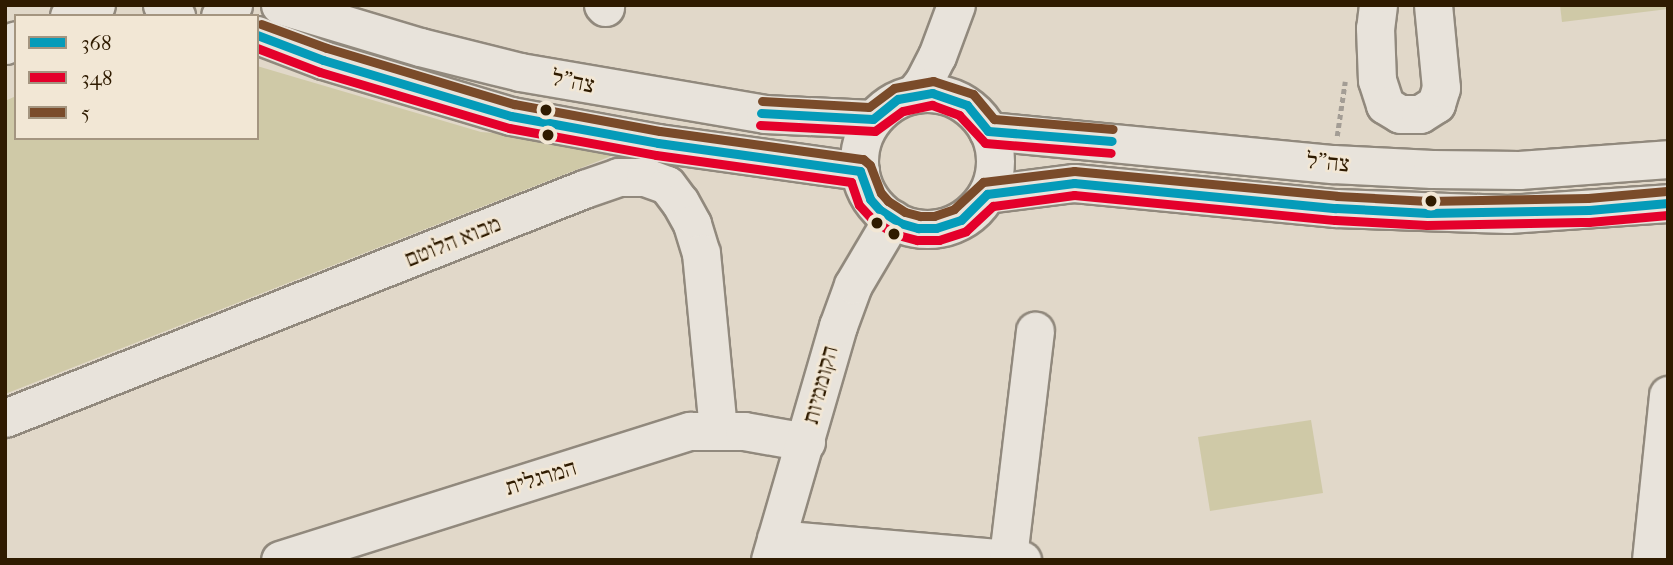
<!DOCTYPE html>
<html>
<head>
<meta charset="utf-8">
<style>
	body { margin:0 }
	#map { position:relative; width:1673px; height:565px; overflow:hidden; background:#e1d8c9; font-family:"IM FELL French Canon","Frank Ruhl Libre",serif }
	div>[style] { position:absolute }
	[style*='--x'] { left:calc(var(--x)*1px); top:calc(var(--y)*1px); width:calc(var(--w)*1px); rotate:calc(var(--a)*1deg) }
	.green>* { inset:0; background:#cfc9a7 }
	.path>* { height:4.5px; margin-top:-2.25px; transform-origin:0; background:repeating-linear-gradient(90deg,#a39d95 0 5px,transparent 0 8.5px) }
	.roads { filter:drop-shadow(2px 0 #91897d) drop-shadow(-2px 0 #91897d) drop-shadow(0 2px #91897d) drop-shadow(0 -2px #91897d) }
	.minor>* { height:37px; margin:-18.5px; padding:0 18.5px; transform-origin:18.5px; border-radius:18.5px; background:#e8e3db }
	.minor>.ring { margin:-18.5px; padding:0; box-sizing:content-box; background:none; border:37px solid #e8e3db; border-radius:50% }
	.bus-1>* { height:9px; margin:-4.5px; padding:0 4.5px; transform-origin:4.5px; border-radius:4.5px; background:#059bb9 }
	.bus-2>* { height:9px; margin:-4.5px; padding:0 4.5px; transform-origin:4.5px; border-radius:4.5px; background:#e4002b }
	.bus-3>* { height:9px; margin:-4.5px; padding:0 4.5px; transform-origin:4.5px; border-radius:4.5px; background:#7a4b2a }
	.dots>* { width:19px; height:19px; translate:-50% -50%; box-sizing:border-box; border:4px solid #f2e7d5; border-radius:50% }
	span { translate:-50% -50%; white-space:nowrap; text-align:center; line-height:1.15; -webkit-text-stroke:5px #f2e7d5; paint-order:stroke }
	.street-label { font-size:23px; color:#2f1b00 }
	.frame { position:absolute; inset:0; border:7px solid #2f1b00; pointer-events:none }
	.legend { position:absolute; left:14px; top:14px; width:245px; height:126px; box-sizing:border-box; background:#f2e7d5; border:2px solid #a49580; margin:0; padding:9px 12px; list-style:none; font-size:21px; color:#2f1b00 }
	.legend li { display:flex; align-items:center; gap:14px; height:35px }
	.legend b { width:35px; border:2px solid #a49580 }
</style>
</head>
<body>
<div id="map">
	<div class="green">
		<i style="clip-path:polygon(1560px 5px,1668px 5px,1668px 9px,1562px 22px)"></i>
		<i style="clip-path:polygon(257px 66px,481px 132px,642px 144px,5px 394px,5px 101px,16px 96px,16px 138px,257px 138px)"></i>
		<i style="clip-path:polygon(1311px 420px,1323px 493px,1210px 511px,1198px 437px)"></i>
	</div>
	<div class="path">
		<i style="--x:1337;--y:136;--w:55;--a:-81.6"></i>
	</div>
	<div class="roads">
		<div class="minor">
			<i style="--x:162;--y:5;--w:18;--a:38"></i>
			<i style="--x:280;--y:5;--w:146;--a:16.7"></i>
			<i style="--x:420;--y:47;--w:103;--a:14"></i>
			<i style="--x:520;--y:72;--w:249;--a:9.7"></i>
			<i style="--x:765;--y:114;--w:108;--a:2.7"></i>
			<i style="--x:603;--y:5;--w:3;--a:45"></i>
			<i style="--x:1378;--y:5;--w:23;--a:97"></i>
			<i style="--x:1375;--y:28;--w:52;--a:87.8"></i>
			<i style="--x:1377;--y:80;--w:26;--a:72"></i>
			<i style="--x:1385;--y:105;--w:17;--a:31"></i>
			<i style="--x:1400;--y:114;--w:20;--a:0"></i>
			<i style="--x:1420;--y:114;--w:19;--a:-32"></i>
			<i style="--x:1436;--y:104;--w:17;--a:-73"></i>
			<i style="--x:1441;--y:88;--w:83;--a:-95.5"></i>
			<i style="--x:69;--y:16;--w:29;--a:-22"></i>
			<i style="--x:220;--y:16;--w:17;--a:-40"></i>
			<i style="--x:257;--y:35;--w:71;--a:20.7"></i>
			<i style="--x:323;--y:60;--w:196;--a:16.6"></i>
			<i style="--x:511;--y:116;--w:149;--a:10.4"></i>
			<i style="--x:658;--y:143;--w:204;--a:7.9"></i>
			<i style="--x:5;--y:45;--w:12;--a:-24"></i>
			<i class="ring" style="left:859px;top:93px;width:99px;height:99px"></i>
			<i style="--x:914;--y:94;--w:16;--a:-52"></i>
			<i style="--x:924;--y:81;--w:28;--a:-63"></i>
			<i style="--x:937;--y:56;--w:54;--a:-69.6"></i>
			<i style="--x:988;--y:131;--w:347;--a:5.5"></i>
			<i style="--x:1333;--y:164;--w:99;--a:2.9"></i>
			<i style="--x:1432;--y:169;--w:87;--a:0.7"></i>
			<i style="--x:1519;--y:170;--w:149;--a:-4.2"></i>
			<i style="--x:987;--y:194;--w:88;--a:-7.2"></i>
			<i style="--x:1074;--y:183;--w:263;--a:5.5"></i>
			<i style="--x:1336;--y:208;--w:172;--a:2"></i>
			<i style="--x:1508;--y:214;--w:160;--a:-3.9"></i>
			<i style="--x:5;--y:418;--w:623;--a:-21.58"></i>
			<i style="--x:584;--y:189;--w:36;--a:-19"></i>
			<i style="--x:618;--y:177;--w:27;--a:0"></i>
			<i style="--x:645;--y:177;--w:23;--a:20"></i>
			<i style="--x:667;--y:185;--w:21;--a:53"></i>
			<i style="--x:680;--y:202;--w:25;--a:61"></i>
			<i style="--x:692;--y:224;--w:30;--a:73"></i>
			<i style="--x:701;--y:253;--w:177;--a:84.5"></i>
			<i style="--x:776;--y:539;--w:247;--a:4.9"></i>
			<i style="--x:1008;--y:557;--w:228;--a:-83.2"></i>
			<i style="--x:280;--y:560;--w:430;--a:-17.5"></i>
			<i style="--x:690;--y:431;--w:54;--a:0"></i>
			<i style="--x:744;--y:431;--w:63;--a:10.1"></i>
			<i style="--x:770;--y:560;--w:244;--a:-73.8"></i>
			<i style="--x:838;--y:326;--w:44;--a:-69.9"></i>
			<i style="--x:853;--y:285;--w:77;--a:-59.4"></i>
			<i style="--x:1651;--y:560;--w:166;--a:-84.1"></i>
		</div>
	</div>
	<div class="bus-1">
		<i style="--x:257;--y:35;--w:71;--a:20.7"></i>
		<i style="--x:323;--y:60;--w:196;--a:16.6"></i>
		<i style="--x:511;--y:116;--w:149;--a:10.4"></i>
		<i style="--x:658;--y:143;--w:204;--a:7.9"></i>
		<i style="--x:860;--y:171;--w:30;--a:70"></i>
		<i style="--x:870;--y:199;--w:15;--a:48"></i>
		<i style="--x:880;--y:210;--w:24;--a:33"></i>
		<i style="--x:900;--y:223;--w:19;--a:16"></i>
		<i style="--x:918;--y:228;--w:18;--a:0"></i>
		<i style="--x:936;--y:228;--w:26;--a:-18"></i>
		<i style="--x:961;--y:220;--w:37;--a:-45"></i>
		<i style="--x:987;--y:194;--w:88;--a:-7.2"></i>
		<i style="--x:1074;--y:183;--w:263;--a:5.5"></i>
		<i style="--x:1336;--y:208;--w:92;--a:3.1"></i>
		<i style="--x:1428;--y:213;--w:161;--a:-1.1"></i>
		<i style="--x:1589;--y:210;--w:79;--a:-5.1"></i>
		<i style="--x:761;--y:113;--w:112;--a:3.1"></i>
		<i style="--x:873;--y:119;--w:32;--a:-39"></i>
		<i style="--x:898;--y:99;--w:35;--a:-10"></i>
		<i style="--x:932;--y:93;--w:37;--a:19"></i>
		<i style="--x:967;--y:105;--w:33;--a:51"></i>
		<i style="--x:988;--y:131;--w:124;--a:4.6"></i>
	</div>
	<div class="bus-2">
		<i style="--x:257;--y:48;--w:67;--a:20.9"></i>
		<i style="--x:320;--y:72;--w:197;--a:16.5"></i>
		<i style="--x:509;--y:128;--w:149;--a:10.4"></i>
		<i style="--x:656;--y:155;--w:197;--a:7.9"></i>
		<i style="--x:851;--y:182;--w:24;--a:71"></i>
		<i style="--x:859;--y:205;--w:19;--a:47"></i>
		<i style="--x:872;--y:219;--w:27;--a:34"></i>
		<i style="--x:894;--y:234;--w:24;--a:15"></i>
		<i style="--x:917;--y:240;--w:22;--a:0"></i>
		<i style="--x:939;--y:240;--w:28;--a:-18"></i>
		<i style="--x:966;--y:231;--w:37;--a:-43"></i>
		<i style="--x:993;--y:206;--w:82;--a:-7.7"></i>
		<i style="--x:1074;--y:195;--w:262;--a:5.5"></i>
		<i style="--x:1335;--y:220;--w:92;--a:3.1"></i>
		<i style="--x:1427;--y:225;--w:162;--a:-1.1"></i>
		<i style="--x:1589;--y:222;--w:79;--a:-5.1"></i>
		<i style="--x:760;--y:125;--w:115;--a:3"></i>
		<i style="--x:875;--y:131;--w:34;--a:-36"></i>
		<i style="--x:903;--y:111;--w:30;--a:-12"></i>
		<i style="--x:932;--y:105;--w:29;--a:20"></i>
		<i style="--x:959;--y:115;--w:38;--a:47"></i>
		<i style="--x:985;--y:143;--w:126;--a:4.5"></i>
	</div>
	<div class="bus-3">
		<i style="--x:261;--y:24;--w:70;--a:20"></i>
		<i style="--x:327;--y:48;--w:195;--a:16.7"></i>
		<i style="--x:514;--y:104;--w:148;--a:10.5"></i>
		<i style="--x:660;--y:131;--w:205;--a:7.9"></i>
		<i style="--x:863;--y:159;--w:9;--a:41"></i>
		<i style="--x:870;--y:165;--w:30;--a:69"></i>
		<i style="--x:881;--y:193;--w:11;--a:49"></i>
		<i style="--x:888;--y:201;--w:20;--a:33"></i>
		<i style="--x:905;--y:212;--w:16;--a:15"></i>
		<i style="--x:920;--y:216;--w:14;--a:0"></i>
		<i style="--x:934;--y:216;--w:21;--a:-19"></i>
		<i style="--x:954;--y:209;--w:40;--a:-43"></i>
		<i style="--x:983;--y:182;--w:92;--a:-6.9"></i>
		<i style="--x:1074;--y:171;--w:264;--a:5.4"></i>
		<i style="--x:1337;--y:196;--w:91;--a:3.1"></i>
		<i style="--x:1428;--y:201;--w:160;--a:-1.1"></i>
		<i style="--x:1588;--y:198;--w:79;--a:-5.1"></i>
		<i style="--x:762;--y:101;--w:107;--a:3.2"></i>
		<i style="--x:869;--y:107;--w:31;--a:-37"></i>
		<i style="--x:894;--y:88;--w:40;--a:-10"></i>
		<i style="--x:933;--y:81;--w:42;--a:18"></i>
		<i style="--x:973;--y:94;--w:33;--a:50"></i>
		<i style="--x:994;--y:119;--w:119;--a:4.8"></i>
	</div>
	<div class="dots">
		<i style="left:546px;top:110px;background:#2f1b00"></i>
		<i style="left:548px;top:135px;background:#2f1b00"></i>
		<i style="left:1431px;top:201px;background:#2f1b00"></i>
		<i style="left:877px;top:223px;background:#2f1b00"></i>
		<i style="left:894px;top:234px;background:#2f1b00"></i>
	</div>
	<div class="street-label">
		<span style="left:573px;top:82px;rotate:11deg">צה"ל</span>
		<span style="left:1328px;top:163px;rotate:5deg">צה"ל</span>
		<span style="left:453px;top:242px;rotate:-22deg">מבוא הלוטם</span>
		<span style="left:821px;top:385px;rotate:-75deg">הקוממיות</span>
		<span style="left:541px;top:478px;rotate:-17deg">המרגלית</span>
	</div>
	<div class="frame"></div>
	<ul class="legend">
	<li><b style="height:9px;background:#059bb9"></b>368</li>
	<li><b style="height:9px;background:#e4002b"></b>348</li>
	<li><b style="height:9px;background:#7a4b2a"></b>5</li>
	</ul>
</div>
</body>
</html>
